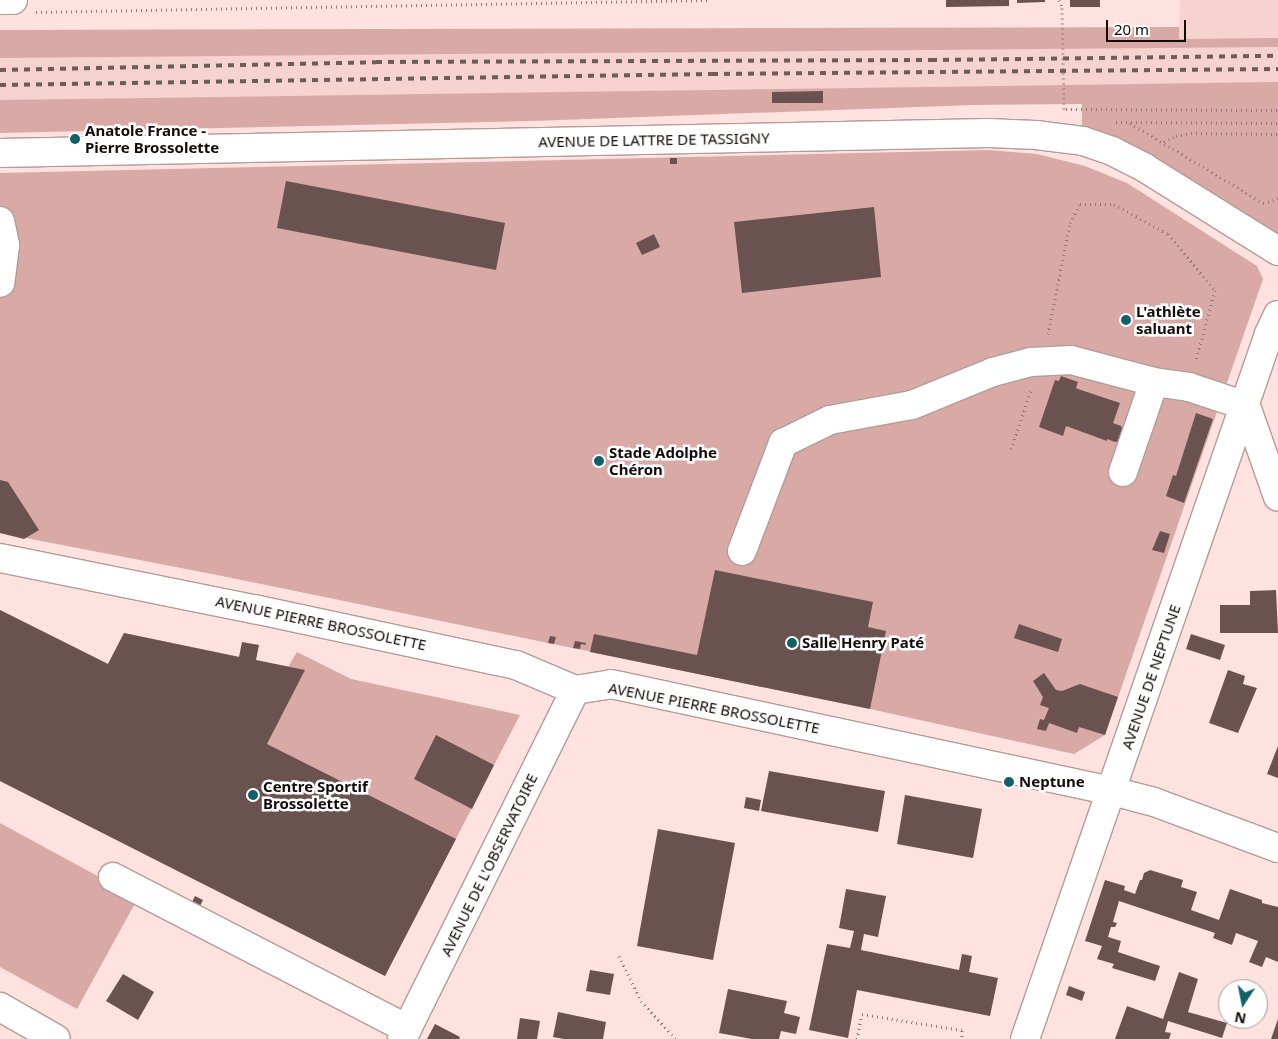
<!DOCTYPE html>
<html>
<head>
<meta charset="utf-8">
<style>
	body { margin:0 }
	#map { position:relative; width:1278px; height:1039px; overflow:hidden; background:#fee2df; font-family:"Noto Sans",sans-serif }
	div>[style] { position:absolute }
	[style*='--x'] { left:calc(var(--x)*1px); top:calc(var(--y)*1px); width:calc(var(--w)*1px); rotate:calc(var(--a)*1deg) }
	.built>* { inset:0; background:#f7d3cf }
	.green>* { inset:0; background:#d9aaa5 }
	.building>* { inset:0; background:#6a5250 }
	.path>* { height:3px; margin-top:-1.5px; transform-origin:0; background:repeating-linear-gradient(90deg,#8d7a78 0 1px,transparent 0 5px) }
	.roads { filter:drop-shadow(1px 0 #b59a97) drop-shadow(-1px 0 #b59a97) drop-shadow(0 1px #b59a97) drop-shadow(0 -1px #b59a97) }
	.minor>* { height:28px; margin:-14px; padding:0 14px; transform-origin:14px; border-radius:14px; background:#fff }
	.rail>* { height:4px; margin-top:-2px; transform-origin:0; background:repeating-linear-gradient(90deg,#6c5c5a 0 6px,transparent 0 12px) }
	.path-bridge>* { height:3px; margin-top:-1.5px; transform-origin:0; background:repeating-linear-gradient(90deg,#8d7a78 0 1px,transparent 0 5px) }
	.dots>* { width:14px; height:14px; translate:-50% -50%; box-sizing:border-box; border:2px solid #fff; border-radius:50% }
	span { translate:-50% -50%; white-space:nowrap; text-align:center; line-height:1.15; -webkit-text-stroke:5px #fff; paint-order:stroke }
	.poi-label { font-size:15px; color:#140b0a; font-weight:700 }
	.left { translate:0 -50%; text-align:left }
	.street-label { font-size:15px; color:#140b0a }
	.north { position:absolute; left:1218px; top:979px; width:50px; height:50px; box-sizing:border-box; background:#fff; border:1px solid #a19d9d; border-radius:50%; rotate:191deg; font-size:14px; font-weight:700; line-height:20px; text-align:center; color:#140b0a }
	.north::after { content:''; display:block; margin:auto; width:18px; height:22px; background:#126169; clip-path:polygon(50% 0,100% 100%,50% 72%,0 100%) }
	.scale { position:absolute; left:1106px; top:20px; width:80px; height:22px; box-sizing:border-box; border:2px solid #140b0a; border-top:0; padding-left:6px; font-size:15px; line-height:18px; white-space:nowrap; color:#140b0a; -webkit-text-stroke:4px #fff; paint-order:stroke }
</style>
</head>
<body>
<div id="map">
	<div class="built">
		<i style="clip-path:polygon(1180px 0,1278px 0,1278px 100px,1077px 102px,399px 119px,0 125px,0 30px,867px 30px,1179px 27px)"></i>
	</div>
	<div class="green">
		<i style="clip-path:polygon(1179px 27px,1179px 39px,1278px 38px,1278px 47px,0 58px,0 30px)"></i>
		<i style="clip-path:polygon(1278px 82px,1278px 237px,1082px 128px,1082px 104px,973px 105px,533px 121px,0 133px,0 100px)"></i>
		<i style="clip-path:polygon(989px 150px,1037px 154px,1085px 166px,1127px 183px,1257px 266px,1263px 279px,1105px 735px,1074px 754px,870px 709px,217px 575px,0 533px,0 173px)"></i>
		<i style="clip-path:polygon(0 610px,108px 664px,124px 633px,288px 667px,297px 652px,351px 679px,520px 715px,385px 976px,0 781px)"></i>
		<i style="clip-path:polygon(0 823px,138px 898px,77px 1009px,0 967px)"></i>
	</div>
	<div class="building">
		<i style="clip-path:polygon(946px 0,1009px 0,1009px 6px,946px 7px)"></i>
		<i style="clip-path:polygon(1017px 0,1045px 0,1045px 2px,1017px 3px)"></i>
		<i style="clip-path:polygon(1070px 0,1100px 0,1100px 7px,1070px 7px)"></i>
		<i style="clip-path:polygon(823px 91px,823px 103px,772px 103px,772px 92px)"></i>
		<i style="clip-path:polygon(670px 158px,677px 158px,677px 164px,670px 164px)"></i>
		<i style="clip-path:polygon(286px 181px,505px 223px,496px 270px,277px 228px)"></i>
		<i style="clip-path:polygon(874px 207px,881px 277px,742px 293px,734px 222px)"></i>
		<i style="clip-path:polygon(654px 234px,660px 247px,642px 255px,636px 243px)"></i>
		<i style="clip-path:polygon(1061px 376px,1078px 382px,1076px 388px,1078px 389px,1120px 403px,1113px 423px,1121px 426px,1124px 432px,1121px 441px,1115px 442px,1107px 439px,1107px 441px,1066px 426px,1063px 436px,1039px 427px,1055px 380px,1059px 381px)"></i>
		<i style="clip-path:polygon(1196px 413px,1213px 419px,1184px 503px,1166px 496px,1173px 475px,1176px 476px)"></i>
		<i style="clip-path:polygon(0 480px,8px 482px,39px 530px,24px 539px,0 533px)"></i>
		<i style="clip-path:polygon(1160px 531px,1170px 534px,1164px 553px,1152px 550px)"></i>
		<i style="clip-path:polygon(715px 570px,873px 602px,868px 627px,886px 631px,870px 709px,590px 652px,594px 634px,697px 655px)"></i>
		<i style="clip-path:polygon(1276px 590px,1278px 633px,1220px 633px,1220px 605px,1250px 605px,1250px 591px)"></i>
		<i style="clip-path:polygon(0 610px,108px 664px,124px 633px,239px 657px,242px 642px,259px 645px,256px 660px,305px 670px,267px 744px,456px 839px,385px 976px,0 781px)"></i>
		<i style="clip-path:polygon(1019px 624px,1062px 639px,1058px 652px,1014px 638px)"></i>
		<i style="clip-path:polygon(1191px 634px,1225px 645px,1220px 660px,1186px 649px)"></i>
		<i style="clip-path:polygon(550px 636px,556px 637px,554px 644px,548px 643px)"></i>
		<i style="clip-path:polygon(575px 641px,586px 643px,585px 645px,581px 644px,580px 649px,573px 648px)"></i>
		<i style="clip-path:polygon(1228px 670px,1245px 676px,1243px 684px,1257px 688px,1238px 733px,1209px 723px)"></i>
		<i style="clip-path:polygon(1044px 673px,1056px 690px,1062px 691px,1080px 684px,1118px 697px,1105px 735px,1079px 727px,1077px 733px,1049px 723px,1046px 731px,1037px 729px,1040px 719px,1044px 720px,1049px 708px,1040px 705px,1043px 697px,1033px 681px)"></i>
		<i style="clip-path:polygon(436px 735px,494px 765px,472px 809px,414px 779px)"></i>
		<i style="clip-path:polygon(1278px 746px,1278px 778px,1267px 774px)"></i>
		<i style="clip-path:polygon(769px 771px,885px 791px,878px 832px,761px 811px)"></i>
		<i style="clip-path:polygon(905px 795px,982px 809px,973px 858px,897px 844px)"></i>
		<i style="clip-path:polygon(746px 797px,761px 800px,759px 811px,744px 808px)"></i>
		<i style="clip-path:polygon(658px 829px,735px 843px,713px 960px,637px 946px)"></i>
		<i style="clip-path:polygon(1150px 870px,1183px 880px,1181px 887px,1197px 892px,1191px 910px,1219px 920px,1230px 889px,1262px 900px,1262px 903px,1278px 907px,1278px 962px,1266px 957px,1262px 967px,1249px 962px,1258px 941px,1236px 933px,1232px 945px,1213px 938px,1215px 933px,1119px 901px,1113px 922px,1117px 923px,1115px 927px,1111px 927px,1108px 937px,1121px 941px,1118px 952px,1160px 966px,1155px 981px,1112px 968px,1114px 964px,1097px 959px,1102px 946px,1085px 941px,1105px 880px,1125px 886px,1124px 890px,1135px 894px,1140px 880px,1142px 880px,1144px 873px)"></i>
		<i style="clip-path:polygon(846px 889px,886px 896px,878px 937px,864px 934px,861px 950px,959px 970px,962px 954px,972px 956px,969px 972px,998px 978px,990px 1016px,857px 990px,848px 1038px,809px 1030px,827px 944px,850px 948px,854px 931px,839px 928px)"></i>
		<i style="clip-path:polygon(195px 896px,203px 900px,199px 908px,191px 904px)"></i>
		<i style="clip-path:polygon(590px 970px,614px 974px,610px 995px,586px 991px)"></i>
		<i style="clip-path:polygon(1179px 972px,1198px 979px,1188px 1012px,1227px 1023px,1222px 1038px,1168px 1021px,1165px 1032px,1171px 1033px,1169px 1039px,1115px 1039px,1127px 1006px,1163px 1019px)"></i>
		<i style="clip-path:polygon(123px 974px,154px 992px,138px 1020px,106px 1001px)"></i>
		<i style="clip-path:polygon(1069px 986px,1085px 992px,1082px 1001px,1066px 995px)"></i>
		<i style="clip-path:polygon(728px 989px,787px 1001px,784px 1013px,800px 1017px,796px 1034px,781px 1031px,779px 1039px,752px 1039px,719px 1033px)"></i>
		<i style="clip-path:polygon(558px 1012px,606px 1022px,603px 1039px,564px 1039px,553px 1037px)"></i>
		<i style="clip-path:polygon(520px 1018px,540px 1021px,537px 1039px,517px 1039px)"></i>
		<i style="clip-path:polygon(1278px 1019px,1278px 1039px,1271px 1039px)"></i>
		<i style="clip-path:polygon(435px 1024px,460px 1037px,459px 1039px,427px 1039px)"></i>
	</div>
	<div class="path">
		<i style="--x:1059;--y:0;--w:9;--a:69"></i>
		<i style="--x:36;--y:12;--w:675;--a:-1.02"></i>
		<i style="--x:1066;--y:109;--w:212;--a:0.3"></i>
		<i style="--x:1116;--y:122;--w:162;--a:0.4"></i>
		<i style="--x:1130;--y:123;--w:155;--a:31"></i>
		<i style="--x:1263;--y:203;--w:16;--a:-15"></i>
		<i style="--x:1164;--y:142;--w:13;--a:-27"></i>
		<i style="--x:1176;--y:136;--w:15;--a:-11"></i>
		<i style="--x:1191;--y:133;--w:87;--a:0.7"></i>
		<i style="--x:1048;--y:334;--w:113;--a:-78.8"></i>
		<i style="--x:1070;--y:223;--w:21;--a:-62"></i>
		<i style="--x:1080;--y:204;--w:34;--a:0"></i>
		<i style="--x:1114;--y:204;--w:62;--a:29.1"></i>
		<i style="--x:1168;--y:234;--w:73;--a:50"></i>
		<i style="--x:1215;--y:290;--w:73;--a:105.2"></i>
		<i style="--x:1011;--y:449;--w:62;--a:-71.3"></i>
		<i style="--x:619;--y:956;--w:50;--a:63.9"></i>
		<i style="--x:641;--y:1001;--w:52;--a:47.4"></i>
		<i style="--x:857;--y:1039;--w:25;--a:-79"></i>
		<i style="--x:862;--y:1014;--w:101;--a:9.1"></i>
		<i style="--x:962;--y:1030;--w:9;--a:90"></i>
	</div>
	<div class="roads">
		<div class="minor">
			<i style="--x:0;--y:0;--w:13;--a:0"></i>
			<i style="--x:0;--y:153;--w:988;--a:-1.16"></i>
			<i style="--x:988;--y:133;--w:48;--a:2.4"></i>
			<i style="--x:1036;--y:135;--w:47;--a:7.3"></i>
			<i style="--x:1083;--y:141;--w:31;--a:19"></i>
			<i style="--x:1112;--y:151;--w:37;--a:27"></i>
			<i style="--x:1145;--y:168;--w:157;--a:32"></i>
			<i style="--x:0;--y:221;--w:25;--a:78"></i>
			<i style="--x:5;--y:245;--w:38;--a:97"></i>
			<i style="--x:1123;--y:472;--w:95;--a:-71"></i>
			<i style="--x:742;--y:551;--w:116;--a:-69.2"></i>
			<i style="--x:783;--y:443;--w:52;--a:-26.1"></i>
			<i style="--x:830;--y:420;--w:83;--a:-10.4"></i>
			<i style="--x:912;--y:405;--w:87;--a:-22.2"></i>
			<i style="--x:993;--y:372;--w:39;--a:-15"></i>
			<i style="--x:1031;--y:362;--w:40;--a:-2.9"></i>
			<i style="--x:1071;--y:360;--w:86;--a:14.8"></i>
			<i style="--x:1154;--y:382;--w:35;--a:8"></i>
			<i style="--x:1189;--y:387;--w:60;--a:18.4"></i>
			<i style="--x:1246;--y:406;--w:96;--a:70.6"></i>
			<i style="--x:0;--y:558;--w:259;--a:11.4"></i>
			<i style="--x:254;--y:609;--w:268;--a:12.1"></i>
			<i style="--x:516;--y:665;--w:64;--a:23"></i>
			<i style="--x:575;--y:690;--w:36;--a:-9"></i>
			<i style="--x:611;--y:684;--w:512;--a:12.06"></i>
			<i style="--x:1112;--y:791;--w:43;--a:14.7"></i>
			<i style="--x:1154;--y:802;--w:132;--a:20.4"></i>
			<i style="--x:113;--y:877;--w:331;--a:27.3"></i>
			<i style="--x:0;--y:1007;--w:64;--a:29.7"></i>
			<i style="--x:402;--y:1039;--w:390;--a:-63.6"></i>
			<i style="--x:1025;--y:1039;--w:746;--a:-70.91"></i>
			<i style="--x:1269;--y:334;--w:21;--a:-65"></i>
		</div>
	</div>
	<div class="rail">
		<i style="--x:0;--y:70;--w:376;--a:-1.2"></i>
		<i style="--x:376;--y:62;--w:555;--a:-0.21"></i>
		<i style="--x:931;--y:60;--w:347;--a:-0.7"></i>
		<i style="--x:0;--y:85;--w:712;--a:-0.89"></i>
		<i style="--x:712;--y:74;--w:566;--a:-0.51"></i>
	</div>
	<div class="path-bridge">
		<i style="--x:1062;--y:8;--w:101;--a:88.9"></i>
	</div>
	<div class="dots">
		<i style="left:75px;top:139px;background:#126169"></i>
		<i style="left:1126px;top:320px;background:#126169"></i>
		<i style="left:599px;top:461px;background:#126169"></i>
		<i style="left:792px;top:643px;background:#126169"></i>
		<i style="left:1009px;top:782px;background:#126169"></i>
		<i style="left:253px;top:795px;background:#126169"></i>
	</div>
	<div class="poi-label">
		<span class="left" style="left:85px;top:139px">Anatole France -<br>Pierre Brossolette</span>
		<span class="left" style="left:1136px;top:320px">L'athlète<br>saluant</span>
		<span class="left" style="left:609px;top:461px">Stade Adolphe<br>Chéron</span>
		<span class="left" style="left:802px;top:643px">Salle Henry Paté</span>
		<span class="left" style="left:1019px;top:782px">Neptune</span>
		<span class="left" style="left:263px;top:795px">Centre Sportif<br>Brossolette</span>
	</div>
	<div class="street-label">
		<span style="left:654px;top:140px;rotate:-1deg">AVENUE DE LATTRE DE TASSIGNY</span>
		<span style="left:321px;top:623px;rotate:12deg">AVENUE PIERRE BROSSOLETTE</span>
		<span style="left:1151px;top:677px;rotate:-71deg">AVENUE DE NEPTUNE</span>
		<span style="left:714px;top:708px;rotate:11deg">AVENUE PIERRE BROSSOLETTE</span>
		<span style="left:489px;top:865px;rotate:-64deg">AVENUE DE L'OBSERVATOIRE</span>
	</div>
	<div class="north">N</div>
	<div class="scale">20 m</div>
</div>
</body>
</html>
